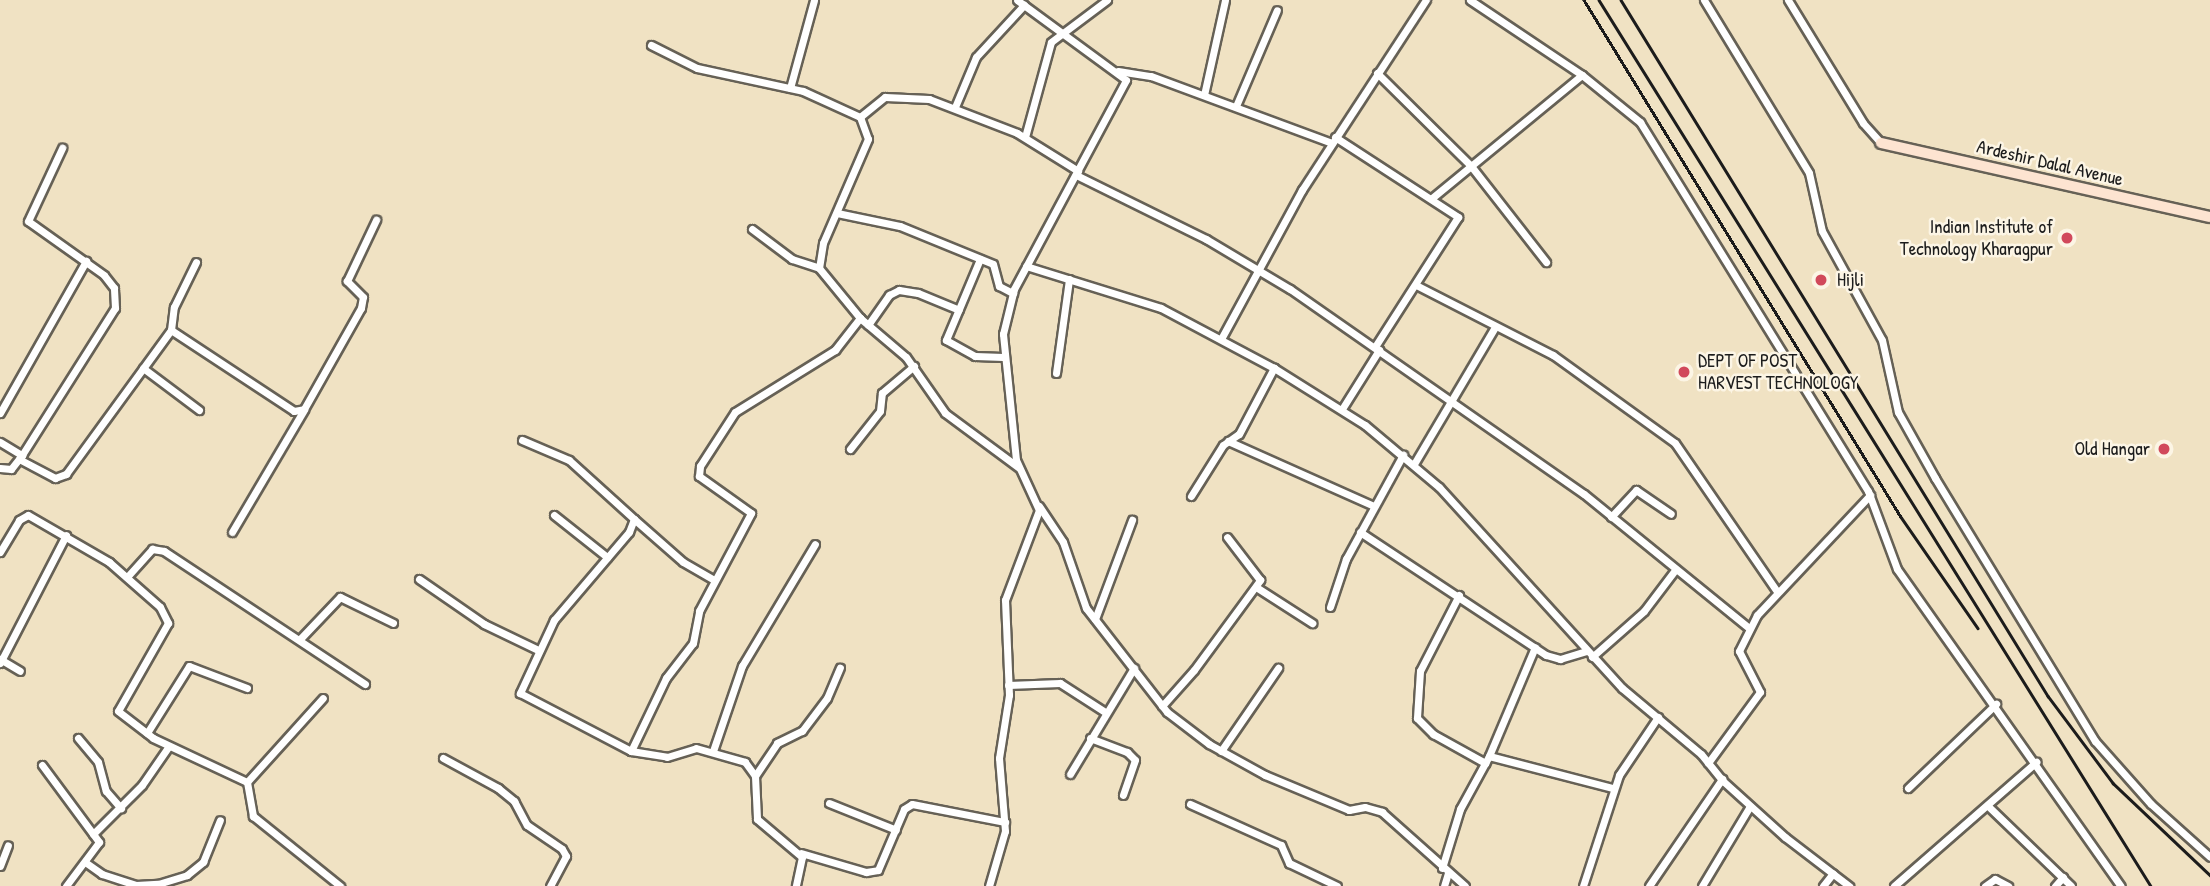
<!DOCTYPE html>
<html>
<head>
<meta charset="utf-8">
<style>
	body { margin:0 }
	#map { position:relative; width:2210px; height:886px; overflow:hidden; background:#f0e2c3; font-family:"Patrick Hand",sans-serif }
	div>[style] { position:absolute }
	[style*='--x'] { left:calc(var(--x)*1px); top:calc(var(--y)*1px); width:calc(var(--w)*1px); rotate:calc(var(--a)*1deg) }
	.roads { filter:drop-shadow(2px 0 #666156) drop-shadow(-2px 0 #666156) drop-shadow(0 2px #666156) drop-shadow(0 -2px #666156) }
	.street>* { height:7px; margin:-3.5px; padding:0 3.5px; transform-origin:3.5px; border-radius:3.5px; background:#fff }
	.secondary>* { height:10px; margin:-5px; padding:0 5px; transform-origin:5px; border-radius:5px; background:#fde4d1 }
	.rail>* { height:2.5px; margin:-1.25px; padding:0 1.25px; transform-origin:1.25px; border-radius:1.25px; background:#1c1c1c }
	.dots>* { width:19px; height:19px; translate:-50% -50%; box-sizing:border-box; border:4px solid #fcf5e5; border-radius:50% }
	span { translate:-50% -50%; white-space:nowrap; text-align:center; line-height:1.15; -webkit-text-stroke:5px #fcf5e5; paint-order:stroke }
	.street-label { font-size:19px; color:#1c1c1c }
	.poi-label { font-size:19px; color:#1c1c1c }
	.right { translate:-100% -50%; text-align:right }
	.left { translate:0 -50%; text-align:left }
</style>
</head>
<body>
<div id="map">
	<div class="roads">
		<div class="street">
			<i style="--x:1470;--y:0;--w:135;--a:33.8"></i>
			<i style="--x:1582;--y:75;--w:75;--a:39"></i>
			<i style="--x:1640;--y:122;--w:434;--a:58.3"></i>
			<i style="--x:1868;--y:491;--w:83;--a:69.6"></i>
			<i style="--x:1897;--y:569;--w:388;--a:54.8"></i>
			<i style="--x:1704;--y:0;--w:202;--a:58.7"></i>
			<i style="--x:1809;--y:173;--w:59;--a:77.4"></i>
			<i style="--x:1822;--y:231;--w:124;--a:61.2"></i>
			<i style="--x:1882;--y:340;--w:74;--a:77.5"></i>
			<i style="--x:1898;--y:412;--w:76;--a:60.7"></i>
			<i style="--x:1935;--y:478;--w:308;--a:58.7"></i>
			<i style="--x:2095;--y:741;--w:84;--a:48.4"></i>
			<i style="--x:2151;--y:804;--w:79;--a:41.9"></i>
			<i style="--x:1788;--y:0;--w:144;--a:58.6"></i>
			<i style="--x:1863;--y:123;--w:27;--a:48"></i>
			<i style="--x:651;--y:45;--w:51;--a:26.6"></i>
			<i style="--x:697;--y:68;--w:108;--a:12.2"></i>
			<i style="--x:803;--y:91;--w:63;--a:24.5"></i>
			<i style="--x:860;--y:117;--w:23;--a:70"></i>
			<i style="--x:868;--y:139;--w:113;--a:113.4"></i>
			<i style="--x:823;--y:243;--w:25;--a:99"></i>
			<i style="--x:819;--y:268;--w:65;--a:50.6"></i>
			<i style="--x:860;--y:318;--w:60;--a:40.3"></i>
			<i style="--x:906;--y:357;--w:68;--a:55.1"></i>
			<i style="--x:945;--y:413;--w:91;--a:36.5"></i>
			<i style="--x:1118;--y:71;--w:33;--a:9"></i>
			<i style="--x:1151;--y:76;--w:193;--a:20.3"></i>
			<i style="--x:1377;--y:73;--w:132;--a:44.7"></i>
			<i style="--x:1471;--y:166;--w:122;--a:52"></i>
			<i style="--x:790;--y:88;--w:91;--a:-74.7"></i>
			<i style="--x:1204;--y:95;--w:97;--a:-77.5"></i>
			<i style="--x:1236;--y:106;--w:104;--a:-66.9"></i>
			<i style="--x:955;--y:107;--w:54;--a:-67.2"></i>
			<i style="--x:976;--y:57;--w:71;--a:-47.3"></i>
			<i style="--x:860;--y:117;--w:32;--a:-39"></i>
			<i style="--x:885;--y:97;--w:44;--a:2.6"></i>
			<i style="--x:929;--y:99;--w:94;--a:21.1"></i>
			<i style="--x:1017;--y:133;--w:72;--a:31.9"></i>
			<i style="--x:1025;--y:137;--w:98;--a:-74.7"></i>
			<i style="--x:1051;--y:42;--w:70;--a:-36.9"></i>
			<i style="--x:1335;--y:137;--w:147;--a:33"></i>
			<i style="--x:1458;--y:217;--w:154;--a:122.6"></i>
			<i style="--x:1076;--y:175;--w:145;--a:26.2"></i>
			<i style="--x:1206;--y:239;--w:98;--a:30.8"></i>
			<i style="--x:1290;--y:289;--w:358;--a:34.9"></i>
			<i style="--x:1584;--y:494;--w:213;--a:39.1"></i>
			<i style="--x:1432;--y:198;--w:194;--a:-39.4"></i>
			<i style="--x:837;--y:213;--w:64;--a:11.7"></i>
			<i style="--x:900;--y:226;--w:100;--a:22.2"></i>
			<i style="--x:993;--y:264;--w:23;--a:75"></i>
			<i style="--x:999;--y:286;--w:16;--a:27"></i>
			<i style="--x:752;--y:229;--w:50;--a:36.9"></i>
			<i style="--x:792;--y:259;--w:28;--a:18"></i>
			<i style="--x:980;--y:259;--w:88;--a:112.8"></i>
			<i style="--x:946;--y:340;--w:33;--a:29"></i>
			<i style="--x:975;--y:356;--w:28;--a:2"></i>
			<i style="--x:1026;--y:266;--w:141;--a:17.3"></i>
			<i style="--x:1161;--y:308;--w:128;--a:28"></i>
			<i style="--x:1274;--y:368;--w:107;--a:32.1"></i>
			<i style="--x:1365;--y:425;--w:97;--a:40"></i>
			<i style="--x:1439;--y:487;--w:272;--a:47.7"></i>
			<i style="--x:1622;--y:688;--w:103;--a:39.9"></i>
			<i style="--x:1701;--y:754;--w:35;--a:51"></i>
			<i style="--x:1723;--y:781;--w:84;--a:42.1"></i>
			<i style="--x:1785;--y:837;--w:81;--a:37.4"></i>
			<i style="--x:1416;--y:285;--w:154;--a:27.1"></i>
			<i style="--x:1553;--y:355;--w:150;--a:35.8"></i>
			<i style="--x:1675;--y:443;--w:178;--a:55.5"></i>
			<i style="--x:868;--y:325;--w:37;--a:-55"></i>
			<i style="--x:889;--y:295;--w:11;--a:-27"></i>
			<i style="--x:899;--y:290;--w:19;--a:9"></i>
			<i style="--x:918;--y:293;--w:44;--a:22.5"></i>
			<i style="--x:171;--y:330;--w:147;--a:33.4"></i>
			<i style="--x:294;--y:411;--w:10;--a:-11"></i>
			<i style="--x:304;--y:409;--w:116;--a:-60.6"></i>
			<i style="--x:361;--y:308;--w:11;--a:-80"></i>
			<i style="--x:363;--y:297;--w:23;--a:-135"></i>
			<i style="--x:347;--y:281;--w:68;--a:-64.6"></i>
			<i style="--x:1221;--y:339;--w:170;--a:-61.5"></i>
			<i style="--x:1302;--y:190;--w:227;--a:-56.9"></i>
			<i style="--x:143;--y:368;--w:70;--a:36.9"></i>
			<i style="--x:1056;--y:373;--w:95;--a:-82.1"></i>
			<i style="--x:1342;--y:409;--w:70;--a:-57.9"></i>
			<i style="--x:0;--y:413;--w:175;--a:-60.5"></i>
			<i style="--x:522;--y:440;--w:51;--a:23.1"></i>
			<i style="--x:569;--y:460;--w:88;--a:42.2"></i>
			<i style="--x:634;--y:519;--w:14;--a:111"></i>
			<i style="--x:629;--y:532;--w:116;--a:130.4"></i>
			<i style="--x:554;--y:620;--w:81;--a:115"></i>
			<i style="--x:520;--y:693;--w:125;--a:27.6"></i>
			<i style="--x:631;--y:751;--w:36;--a:9"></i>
			<i style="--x:667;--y:757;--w:30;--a:-17"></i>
			<i style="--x:696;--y:748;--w:51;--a:15.9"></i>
			<i style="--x:745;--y:762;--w:17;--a:54"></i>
			<i style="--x:755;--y:776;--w:43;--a:87.3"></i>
			<i style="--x:757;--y:819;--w:59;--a:40.2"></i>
			<i style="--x:802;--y:857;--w:30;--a:102"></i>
			<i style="--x:1228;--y:441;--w:160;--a:24"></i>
			<i style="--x:0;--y:442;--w:26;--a:31"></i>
			<i style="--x:850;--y:449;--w:48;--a:-51.7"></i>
			<i style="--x:880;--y:411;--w:18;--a:-84"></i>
			<i style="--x:882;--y:393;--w:42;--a:-40.2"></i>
			<i style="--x:19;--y:459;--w:41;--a:27.8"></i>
			<i style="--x:55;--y:478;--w:12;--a:-20"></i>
			<i style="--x:66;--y:474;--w:178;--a:-53.9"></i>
			<i style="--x:171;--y:330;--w:23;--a:-83"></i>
			<i style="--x:174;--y:307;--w:50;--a:-63.9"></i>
			<i style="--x:1414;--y:464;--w:159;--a:-59.4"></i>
			<i style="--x:0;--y:468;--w:11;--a:5"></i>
			<i style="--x:11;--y:469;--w:18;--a:-52"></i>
			<i style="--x:22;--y:455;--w:174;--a:-57.7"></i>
			<i style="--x:115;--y:308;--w:20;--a:-93"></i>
			<i style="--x:114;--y:288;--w:16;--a:-128"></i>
			<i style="--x:104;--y:275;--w:93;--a:-144.6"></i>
			<i style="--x:28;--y:221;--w:81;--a:-65"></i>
			<i style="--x:1191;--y:496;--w:60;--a:-57.9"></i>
			<i style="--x:1223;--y:445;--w:19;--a:-35"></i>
			<i style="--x:1239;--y:434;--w:75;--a:-62.1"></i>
			<i style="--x:1039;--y:506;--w:43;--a:56.3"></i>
			<i style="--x:1063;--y:542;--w:70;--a:70.8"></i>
			<i style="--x:1086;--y:608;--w:132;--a:52.1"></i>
			<i style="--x:1167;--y:712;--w:53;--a:37.3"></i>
			<i style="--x:1209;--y:744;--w:64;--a:29"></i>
			<i style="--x:1265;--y:775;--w:91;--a:22.6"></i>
			<i style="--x:1349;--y:810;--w:16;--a:-11"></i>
			<i style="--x:1365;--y:807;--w:18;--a:16"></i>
			<i style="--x:1382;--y:812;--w:111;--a:41.7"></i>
			<i style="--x:554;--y:515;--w:68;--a:38.4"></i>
			<i style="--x:1611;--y:517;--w:37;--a:-47"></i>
			<i style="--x:1636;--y:490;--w:42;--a:34.4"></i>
			<i style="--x:634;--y:519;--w:65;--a:41.3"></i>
			<i style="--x:683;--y:562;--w:36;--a:30"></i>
			<i style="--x:232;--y:532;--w:142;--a:-59.5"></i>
			<i style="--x:1360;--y:532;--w:223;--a:33.5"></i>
			<i style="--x:1546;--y:655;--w:15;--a:16"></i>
			<i style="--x:1560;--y:659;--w:28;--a:-17"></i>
			<i style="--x:0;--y:552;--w:37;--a:-59"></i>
			<i style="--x:19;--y:520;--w:10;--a:-29"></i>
			<i style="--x:28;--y:515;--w:94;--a:30.1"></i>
			<i style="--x:109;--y:562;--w:68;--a:41.4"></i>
			<i style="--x:160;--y:607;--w:18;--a:63"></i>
			<i style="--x:168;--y:623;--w:101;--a:119.6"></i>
			<i style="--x:118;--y:711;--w:44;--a:37.6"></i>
			<i style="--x:153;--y:738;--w:104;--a:25.1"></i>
			<i style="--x:247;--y:782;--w:35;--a:80"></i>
			<i style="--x:253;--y:816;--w:112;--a:38.8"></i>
			<i style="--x:127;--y:577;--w:38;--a:-48"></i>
			<i style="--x:152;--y:549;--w:12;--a:9"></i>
			<i style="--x:164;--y:551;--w:241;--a:33.5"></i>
			<i style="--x:419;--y:579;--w:79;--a:34.7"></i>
			<i style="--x:484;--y:624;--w:60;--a:25.7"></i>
			<i style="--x:1256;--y:587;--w:67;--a:32.7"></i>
			<i style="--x:1459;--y:595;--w:85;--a:117.2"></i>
			<i style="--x:1420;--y:671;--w:47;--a:93.7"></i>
			<i style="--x:1417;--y:718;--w:23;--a:45"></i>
			<i style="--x:1433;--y:734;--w:60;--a:29.1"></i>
			<i style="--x:1330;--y:607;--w:51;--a:-71.6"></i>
			<i style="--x:1346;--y:559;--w:119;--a:-61.3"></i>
			<i style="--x:1095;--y:619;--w:106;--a:-69.5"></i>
			<i style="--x:300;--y:639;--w:58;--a:-46.4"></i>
			<i style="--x:340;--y:597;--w:59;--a:26.1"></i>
			<i style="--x:1592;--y:657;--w:69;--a:-41.5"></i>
			<i style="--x:1644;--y:611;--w:51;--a:-52.9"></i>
			<i style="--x:0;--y:659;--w:23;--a:31"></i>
			<i style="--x:0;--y:663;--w:144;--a:-62.7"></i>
			<i style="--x:1008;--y:685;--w:52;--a:-2.2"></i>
			<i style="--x:1060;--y:683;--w:54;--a:32.8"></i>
			<i style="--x:1162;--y:706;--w:48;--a:-48.4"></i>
			<i style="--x:1194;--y:670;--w:112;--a:-53.7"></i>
			<i style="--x:1260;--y:580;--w:54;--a:-127.5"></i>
			<i style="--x:147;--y:733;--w:79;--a:-57.9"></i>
			<i style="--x:189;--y:666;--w:62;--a:20.8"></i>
			<i style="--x:78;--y:738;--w:31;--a:50"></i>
			<i style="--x:98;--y:762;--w:30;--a:75"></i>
			<i style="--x:106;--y:791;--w:23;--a:49"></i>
			<i style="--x:1090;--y:738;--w:40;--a:21"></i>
			<i style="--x:1127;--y:752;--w:11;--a:45"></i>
			<i style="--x:1135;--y:760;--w:37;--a:109"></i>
			<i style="--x:631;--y:751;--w:81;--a:-64.4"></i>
			<i style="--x:666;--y:678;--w:44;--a:-52.4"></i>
			<i style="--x:693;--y:643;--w:33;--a:-79"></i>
			<i style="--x:699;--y:611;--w:111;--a:-62"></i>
			<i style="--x:751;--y:513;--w:64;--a:-144.6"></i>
			<i style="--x:699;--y:476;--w:10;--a:-84"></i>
			<i style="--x:700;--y:466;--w:64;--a:-57.1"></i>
			<i style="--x:735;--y:412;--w:118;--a:-31.8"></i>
			<i style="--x:835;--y:350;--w:41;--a:-52"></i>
			<i style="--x:713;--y:751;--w:90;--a:-71.2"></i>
			<i style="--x:742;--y:666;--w:142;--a:-59.1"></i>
			<i style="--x:1221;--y:751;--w:101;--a:-55.5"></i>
			<i style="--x:1489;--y:756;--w:128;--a:14.5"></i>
			<i style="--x:443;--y:758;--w:63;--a:28.6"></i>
			<i style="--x:498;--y:788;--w:21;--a:39"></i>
			<i style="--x:514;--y:801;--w:27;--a:62"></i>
			<i style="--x:527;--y:825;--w:42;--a:34.4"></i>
			<i style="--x:562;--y:849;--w:8;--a:60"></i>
			<i style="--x:566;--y:856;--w:34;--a:118"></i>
			<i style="--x:1708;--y:763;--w:88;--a:-53.8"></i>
			<i style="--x:1760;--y:692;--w:46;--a:-117.1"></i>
			<i style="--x:1739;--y:651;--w:40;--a:-63.4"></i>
			<i style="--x:1757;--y:615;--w:165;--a:-46.7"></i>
			<i style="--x:42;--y:765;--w:96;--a:53.5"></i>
			<i style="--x:99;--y:842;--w:55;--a:126.9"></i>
			<i style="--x:1070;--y:774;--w:124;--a:-58.9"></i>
			<i style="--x:755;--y:776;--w:40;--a:-56"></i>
			<i style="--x:777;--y:743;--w:28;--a:-26"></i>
			<i style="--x:802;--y:731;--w:41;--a:-52.9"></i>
			<i style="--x:827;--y:698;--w:33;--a:-67"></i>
			<i style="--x:247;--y:782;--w:113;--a:-47.9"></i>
			<i style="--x:1908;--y:788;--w:122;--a:-43.7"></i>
			<i style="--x:829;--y:803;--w:72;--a:21.9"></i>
			<i style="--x:1190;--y:804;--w:100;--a:24.3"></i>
			<i style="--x:1281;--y:845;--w:20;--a:66"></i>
			<i style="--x:1289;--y:863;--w:53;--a:25.6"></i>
			<i style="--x:1988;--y:806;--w:115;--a:43.9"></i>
			<i style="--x:93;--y:834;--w:69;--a:-45"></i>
			<i style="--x:142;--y:785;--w:47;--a:-55.3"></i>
			<i style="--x:801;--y:853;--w:68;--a:16.3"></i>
			<i style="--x:866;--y:872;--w:12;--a:-9"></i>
			<i style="--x:878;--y:870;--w:66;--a:-66.9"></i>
			<i style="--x:904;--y:809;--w:9;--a:-32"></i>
			<i style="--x:912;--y:804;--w:95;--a:11"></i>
			<i style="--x:85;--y:862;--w:21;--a:35"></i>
			<i style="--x:102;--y:874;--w:36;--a:18"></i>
			<i style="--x:136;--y:885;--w:22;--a:-3"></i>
			<i style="--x:158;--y:884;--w:30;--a:-17"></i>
			<i style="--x:187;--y:875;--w:21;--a:-39"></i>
			<i style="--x:203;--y:862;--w:45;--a:-68"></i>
			<i style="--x:0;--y:866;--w:22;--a:-69"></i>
			<i style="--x:1442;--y:868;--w:62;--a:-73"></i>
			<i style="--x:1460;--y:809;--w:60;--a:-61.3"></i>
			<i style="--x:1489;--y:756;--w:118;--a:-67.1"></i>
			<i style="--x:989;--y:886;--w:57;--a:-73.8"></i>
			<i style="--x:1005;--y:831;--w:73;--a:-94.7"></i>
			<i style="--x:999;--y:758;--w:64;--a:-81"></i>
			<i style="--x:1009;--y:695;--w:95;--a:-92.4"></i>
			<i style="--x:1005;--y:600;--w:96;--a:-69.3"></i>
			<i style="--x:1039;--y:510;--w:55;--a:-114.7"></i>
			<i style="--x:1016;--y:460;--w:127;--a:-95.9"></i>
			<i style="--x:1003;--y:334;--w:46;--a:-76.3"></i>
			<i style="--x:1014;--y:289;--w:237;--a:-61.8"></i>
			<i style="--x:1126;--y:80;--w:135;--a:-143.7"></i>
			<i style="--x:1444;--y:886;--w:14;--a:-73"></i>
			<i style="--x:1583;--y:886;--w:117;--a:-72"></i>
			<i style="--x:1619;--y:775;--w:70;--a:-56.1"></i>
			<i style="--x:1649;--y:886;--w:130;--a:-55.7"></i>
			<i style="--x:1702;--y:886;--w:93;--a:-59"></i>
			<i style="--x:1823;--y:886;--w:16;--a:-52"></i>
			<i style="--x:1894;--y:886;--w:189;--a:-41.1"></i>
			<i style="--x:1985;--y:886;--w:12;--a:-35"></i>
			<i style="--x:1995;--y:879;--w:15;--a:28"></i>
			<i style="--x:2055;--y:886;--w:12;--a:-48"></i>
		</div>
		<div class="secondary">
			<i style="--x:1881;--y:143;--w:337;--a:12.7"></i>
		</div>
	</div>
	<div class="rail">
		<i style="--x:1584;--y:0;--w:606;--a:58.49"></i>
		<i style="--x:1901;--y:517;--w:135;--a:55.3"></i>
		<i style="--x:1599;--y:0;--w:1044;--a:58.08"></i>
		<i style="--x:1621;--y:0;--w:817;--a:58.47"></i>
		<i style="--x:2048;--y:696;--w:109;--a:53.2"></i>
		<i style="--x:2113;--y:783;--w:134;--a:43.5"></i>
	</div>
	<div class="dots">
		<i style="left:2067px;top:238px;background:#d1495b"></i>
		<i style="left:1821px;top:280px;background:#d1495b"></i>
		<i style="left:1684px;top:372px;background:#d1495b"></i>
		<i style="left:2164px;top:449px;background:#d1495b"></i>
	</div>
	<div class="street-label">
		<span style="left:2050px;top:163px;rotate:13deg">Ardeshir Dalal Avenue</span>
	</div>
	<div class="poi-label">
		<span class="right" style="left:2053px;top:238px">Indian Institute of<br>Technology Kharagpur</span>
		<span class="left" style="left:1837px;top:280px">Hijli</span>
		<span class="left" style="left:1698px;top:372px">DEPT OF POST<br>HARVEST TECHNOLOGY</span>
		<span class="right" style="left:2150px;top:449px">Old Hangar</span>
	</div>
</div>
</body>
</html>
